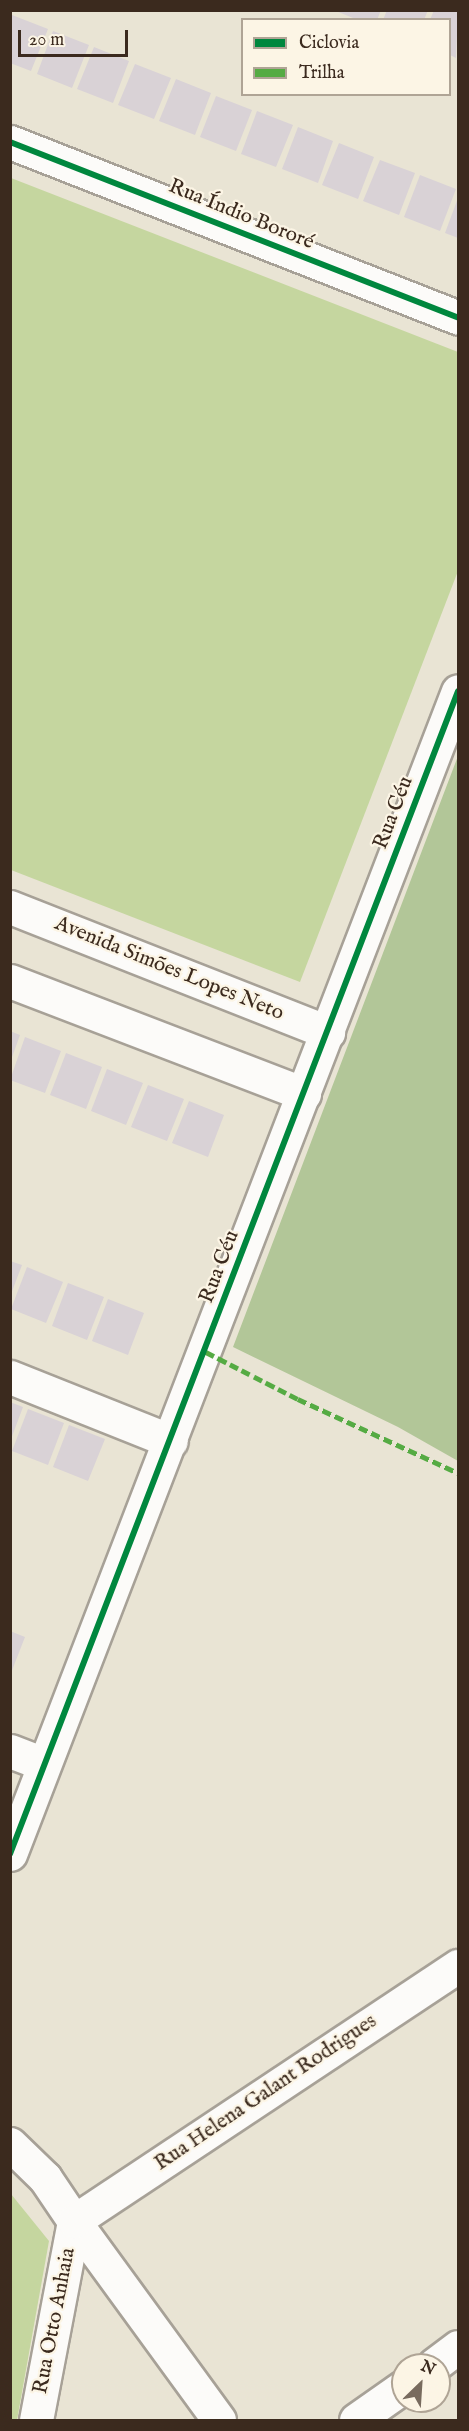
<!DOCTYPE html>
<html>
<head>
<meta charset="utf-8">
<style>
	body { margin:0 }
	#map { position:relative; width:469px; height:2431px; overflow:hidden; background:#e9e4d4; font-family:"IM FELL English",serif }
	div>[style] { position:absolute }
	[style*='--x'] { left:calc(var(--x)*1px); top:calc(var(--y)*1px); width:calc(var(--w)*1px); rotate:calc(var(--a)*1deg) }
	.green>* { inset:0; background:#c5d69f }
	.forest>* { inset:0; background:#b2c698 }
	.building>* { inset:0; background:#d9d2d6 }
	.roads { filter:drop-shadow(2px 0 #a7a197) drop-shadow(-2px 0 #a7a197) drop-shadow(0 2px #a7a197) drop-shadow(0 -2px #a7a197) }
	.street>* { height:33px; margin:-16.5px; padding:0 16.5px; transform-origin:16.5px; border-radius:16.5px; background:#fcfbf9 }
	.secondary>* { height:33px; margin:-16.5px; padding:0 16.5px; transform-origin:16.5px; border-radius:16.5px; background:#fcfbf9 }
	.quiet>* { height:4.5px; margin-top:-2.25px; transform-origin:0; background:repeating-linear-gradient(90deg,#55ab43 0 9px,transparent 0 13.5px) }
	.cycleway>* { height:6px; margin:-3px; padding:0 3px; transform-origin:3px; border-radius:3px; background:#00873e }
	span { translate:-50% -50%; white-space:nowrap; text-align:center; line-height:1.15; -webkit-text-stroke:4.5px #fcf5e5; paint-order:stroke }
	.street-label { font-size:21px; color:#3b2a1e }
	.frame { position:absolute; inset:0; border:12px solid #3b2a1e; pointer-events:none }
	.legend { position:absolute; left:241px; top:18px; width:210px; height:78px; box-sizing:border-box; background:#fcf5e5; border:2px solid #afa495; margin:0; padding:8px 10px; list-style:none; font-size:18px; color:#3b2a1e }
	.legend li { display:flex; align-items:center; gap:12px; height:30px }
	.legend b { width:30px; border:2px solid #afa495 }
	.north { position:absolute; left:391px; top:2353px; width:60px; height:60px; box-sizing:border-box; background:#fcf5e5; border:2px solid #afa495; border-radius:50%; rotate:25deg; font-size:16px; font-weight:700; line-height:24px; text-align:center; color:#3b2a1e }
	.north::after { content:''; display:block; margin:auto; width:21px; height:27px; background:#786b5e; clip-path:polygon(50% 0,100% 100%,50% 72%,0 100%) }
	.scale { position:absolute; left:18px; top:30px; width:110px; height:27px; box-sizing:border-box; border:3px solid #3b2a1e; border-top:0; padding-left:8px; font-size:18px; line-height:21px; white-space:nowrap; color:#3b2a1e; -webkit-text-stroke:4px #fcf5e5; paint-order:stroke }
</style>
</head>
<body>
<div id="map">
	<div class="green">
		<i style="clip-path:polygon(11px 178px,458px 352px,458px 571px,300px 982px,11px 870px)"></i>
		<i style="clip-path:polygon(11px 2194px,49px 2241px,17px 2420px,10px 2420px)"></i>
	</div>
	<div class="forest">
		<i style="clip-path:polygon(458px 756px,458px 1461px,398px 1427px,233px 1347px)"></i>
	</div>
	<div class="building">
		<i style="clip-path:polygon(381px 10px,377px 20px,358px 20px,336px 11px)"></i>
		<i style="clip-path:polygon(387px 10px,428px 10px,424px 20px,383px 20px)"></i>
		<i style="clip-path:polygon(434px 10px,458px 11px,456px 58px,450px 55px,450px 20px,430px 20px)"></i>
		<i style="clip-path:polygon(12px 15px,48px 29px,31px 71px,10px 63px)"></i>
		<i style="clip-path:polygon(53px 31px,89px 45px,72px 88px,37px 74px)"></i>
		<i style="clip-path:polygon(94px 47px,129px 61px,113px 103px,77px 89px)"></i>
		<i style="clip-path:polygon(135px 64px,171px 78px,154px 119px,118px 105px)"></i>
		<i style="clip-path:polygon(176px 79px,211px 93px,195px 135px,159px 121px)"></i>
		<i style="clip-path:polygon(216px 96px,252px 110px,236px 151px,200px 137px)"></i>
		<i style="clip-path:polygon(257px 111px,293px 125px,276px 167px,241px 154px)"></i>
		<i style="clip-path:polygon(298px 127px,333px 141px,318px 183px,282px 169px)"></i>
		<i style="clip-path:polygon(339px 143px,374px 157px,358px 199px,322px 185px)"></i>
		<i style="clip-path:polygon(380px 160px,415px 173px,399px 215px,363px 201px)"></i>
		<i style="clip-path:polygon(420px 175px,456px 189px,440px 231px,404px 217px)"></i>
		<i style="clip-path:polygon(458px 198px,458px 238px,445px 233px)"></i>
		<i style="clip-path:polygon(10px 1031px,20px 1035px,11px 1060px,10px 1060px)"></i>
		<i style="clip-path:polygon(25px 1037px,61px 1051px,45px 1093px,10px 1080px)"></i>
		<i style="clip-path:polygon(66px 1053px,102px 1067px,86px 1109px,50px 1095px)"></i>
		<i style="clip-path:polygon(107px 1069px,143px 1083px,126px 1125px,91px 1111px)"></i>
		<i style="clip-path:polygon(148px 1085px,184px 1099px,167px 1141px,131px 1127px)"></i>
		<i style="clip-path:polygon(189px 1101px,224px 1115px,208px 1157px,172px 1143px)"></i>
		<i style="clip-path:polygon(10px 1261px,22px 1265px,11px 1294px,10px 1294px)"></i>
		<i style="clip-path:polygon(27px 1267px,63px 1282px,46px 1323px,11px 1309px)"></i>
		<i style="clip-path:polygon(68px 1283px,104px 1297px,87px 1340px,52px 1326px)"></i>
		<i style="clip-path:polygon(108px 1299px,144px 1313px,128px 1355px,92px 1341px)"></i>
		<i style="clip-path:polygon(10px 1402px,23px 1407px,11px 1439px,10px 1439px)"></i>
		<i style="clip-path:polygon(28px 1409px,64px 1423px,48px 1465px,12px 1451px)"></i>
		<i style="clip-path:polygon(69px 1425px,105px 1439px,88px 1481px,53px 1467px)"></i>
		<i style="clip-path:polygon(10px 1631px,25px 1637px,11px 1673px,10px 1673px)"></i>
	</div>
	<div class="roads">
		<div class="street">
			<i style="--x:10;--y:142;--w:481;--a:21.4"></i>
			<i style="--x:10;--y:907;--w:342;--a:21.5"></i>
			<i style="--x:10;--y:981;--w:315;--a:21"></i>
			<i style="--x:10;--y:1377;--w:173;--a:21.7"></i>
			<i style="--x:10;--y:1751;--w:36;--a:21"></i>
			<i style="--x:10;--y:1854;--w:1246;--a:-68.93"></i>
			<i style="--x:10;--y:2144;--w:49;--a:44.2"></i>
			<i style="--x:45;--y:2178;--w:52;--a:56"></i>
			<i style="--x:74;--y:2221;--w:203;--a:100.8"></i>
			<i style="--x:434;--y:2365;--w:30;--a:-37"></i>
			<i style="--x:356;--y:2420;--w:57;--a:-35.1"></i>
		</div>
		<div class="secondary">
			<i style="--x:219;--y:2420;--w:246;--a:-126.1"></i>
			<i style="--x:74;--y:2221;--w:461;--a:-33.6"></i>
		</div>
	</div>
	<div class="quiet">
		<i style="--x:206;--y:1352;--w:103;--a:27.1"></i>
		<i style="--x:298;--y:1399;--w:176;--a:24.8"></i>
	</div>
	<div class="cycleway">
		<i style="--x:10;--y:142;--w:481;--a:21.4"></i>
		<i style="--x:10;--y:1854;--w:1246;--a:-68.93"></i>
	</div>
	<div class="street-label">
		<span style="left:241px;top:215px;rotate:22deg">Rua Índio Bororé</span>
		<span style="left:394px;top:813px;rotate:-69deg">Rua Céu</span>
		<span style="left:169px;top:969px;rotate:22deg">Avenida Simões Lopes Neto</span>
		<span style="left:220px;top:1267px;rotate:-69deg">Rua Céu</span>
		<span style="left:266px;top:2093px;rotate:-34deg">Rua Helena Galant Rodrigues</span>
		<span style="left:55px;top:2321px;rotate:-79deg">Rua Otto Anhaia</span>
	</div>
	<div class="frame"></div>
	<ul class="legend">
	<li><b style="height:8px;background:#00873e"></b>Ciclovia</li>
	<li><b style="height:8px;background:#55ab43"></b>Trilha</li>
	</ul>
	<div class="north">N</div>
	<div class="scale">20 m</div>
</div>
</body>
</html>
